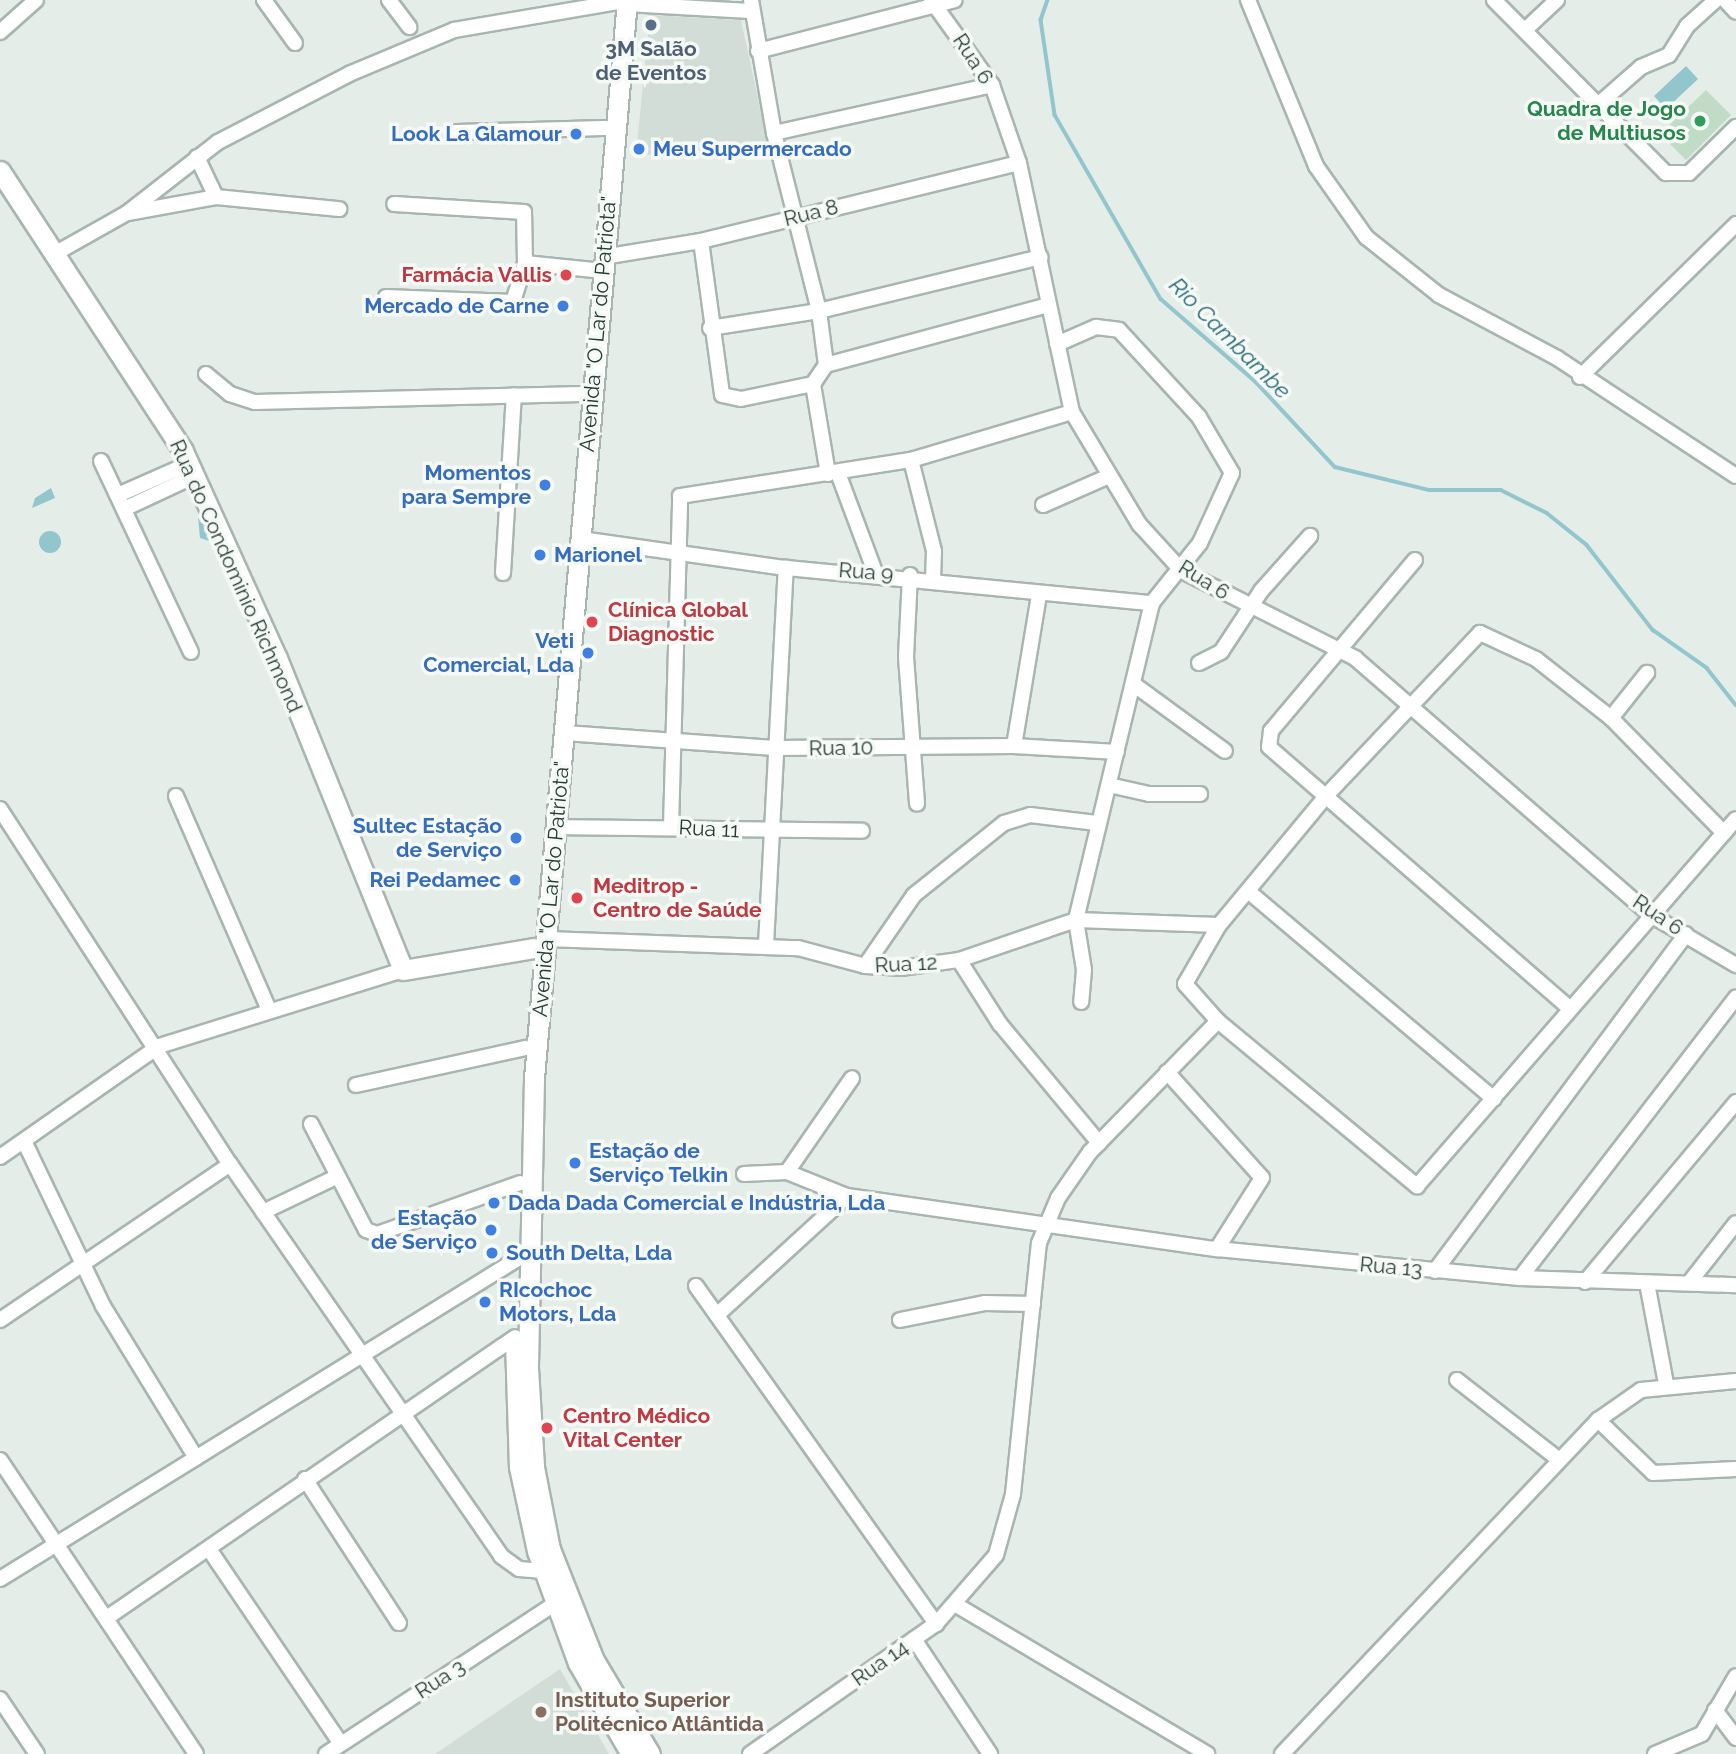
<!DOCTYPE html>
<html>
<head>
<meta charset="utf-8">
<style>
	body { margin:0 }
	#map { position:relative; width:1736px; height:1754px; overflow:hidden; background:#e5ede9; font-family:Raleway,sans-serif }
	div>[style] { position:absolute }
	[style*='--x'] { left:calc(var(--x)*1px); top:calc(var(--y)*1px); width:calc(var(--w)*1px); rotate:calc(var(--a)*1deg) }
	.built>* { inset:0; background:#d3ddd8 }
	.green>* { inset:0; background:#c0dcc7 }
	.water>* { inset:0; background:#93c6cc }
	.round { border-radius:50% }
	.stream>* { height:3.5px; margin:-1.75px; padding:0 1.75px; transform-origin:1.75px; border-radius:1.75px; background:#93c6cc }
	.roads { filter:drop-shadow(2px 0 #a8b5b0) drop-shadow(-2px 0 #a8b5b0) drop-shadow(0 2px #a8b5b0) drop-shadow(0 -2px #a8b5b0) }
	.minor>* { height:14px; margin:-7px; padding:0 7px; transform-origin:7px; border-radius:7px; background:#fff }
	.secondary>* { height:19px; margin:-9.5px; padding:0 9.5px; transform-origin:9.5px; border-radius:9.5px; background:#fff }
	.dots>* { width:19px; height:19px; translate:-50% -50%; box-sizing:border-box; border:4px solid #f6faf7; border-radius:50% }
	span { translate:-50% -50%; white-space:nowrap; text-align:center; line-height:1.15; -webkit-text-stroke:7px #f6faf7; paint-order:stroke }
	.service-label { font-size:21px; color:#4e5e75; font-weight:700 }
	.street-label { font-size:21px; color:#263d36 }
	.leisure-label { font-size:21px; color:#27864d; font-weight:700 }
	.right { translate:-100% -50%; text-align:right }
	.shop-label { font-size:21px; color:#366cbe; font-weight:700 }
	.left { translate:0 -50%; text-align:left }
	.health-label { font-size:21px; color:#be3a42; font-weight:700 }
	.education-label { font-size:21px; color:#785e54; font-weight:700 }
	.water-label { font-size:23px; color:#256a74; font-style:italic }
</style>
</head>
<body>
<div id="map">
	<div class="built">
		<i style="clip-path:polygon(650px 15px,741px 20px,768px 145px,701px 157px,636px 154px)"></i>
		<i style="clip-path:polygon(560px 1669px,609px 1754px,435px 1754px)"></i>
	</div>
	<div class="green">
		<i style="clip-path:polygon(1706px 90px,1731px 115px,1686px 160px,1660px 134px)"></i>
	</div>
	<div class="water">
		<i style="clip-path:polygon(1686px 66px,1698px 79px,1666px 109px,1654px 96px)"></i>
		<i style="clip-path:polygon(51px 488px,55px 498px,32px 508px,35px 498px)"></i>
		<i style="clip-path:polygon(198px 517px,212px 537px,209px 541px,200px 538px)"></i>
		<i class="round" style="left:39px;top:531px;width:22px;height:22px"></i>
	</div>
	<div class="stream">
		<i style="--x:1048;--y:0;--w:21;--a:109"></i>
		<i style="--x:1041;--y:20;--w:96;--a:81.6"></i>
		<i style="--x:1055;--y:115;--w:212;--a:60.1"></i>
		<i style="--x:1161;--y:299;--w:123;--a:41.1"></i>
		<i style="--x:1254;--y:380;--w:119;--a:47"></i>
		<i style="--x:1335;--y:467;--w:97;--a:13.7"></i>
		<i style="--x:1429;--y:490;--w:72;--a:0"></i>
		<i style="--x:1501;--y:490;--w:51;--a:26.6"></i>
		<i style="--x:1547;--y:513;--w:51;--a:38.7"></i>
		<i style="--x:1587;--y:545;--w:108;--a:52.2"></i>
		<i style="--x:1653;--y:630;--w:66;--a:35.1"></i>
		<i style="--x:1707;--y:668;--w:47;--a:51.9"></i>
	</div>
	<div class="roads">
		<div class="minor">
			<i style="--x:264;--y:0;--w:53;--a:54.2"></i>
			<i style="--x:389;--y:0;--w:34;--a:53"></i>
			<i style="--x:751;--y:0;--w:135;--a:80.2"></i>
			<i style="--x:774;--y:133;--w:184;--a:75.8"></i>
			<i style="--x:819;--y:311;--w:54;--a:82.6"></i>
			<i style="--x:931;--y:0;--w:105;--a:54.3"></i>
			<i style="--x:992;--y:85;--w:83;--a:70.9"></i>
			<i style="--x:1019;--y:163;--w:255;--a:78"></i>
			<i style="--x:1072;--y:412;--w:131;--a:59.1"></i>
			<i style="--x:1139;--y:524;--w:64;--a:47.5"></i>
			<i style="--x:1182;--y:571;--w:194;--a:26.7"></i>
			<i style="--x:1355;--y:658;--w:392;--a:41"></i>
			<i style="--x:1651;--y:915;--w:99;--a:30.5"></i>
			<i style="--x:1248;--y:0;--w:179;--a:67.7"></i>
			<i style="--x:1316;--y:166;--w:87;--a:54.8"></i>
			<i style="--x:1366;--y:237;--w:93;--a:38.5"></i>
			<i style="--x:1439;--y:295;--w:134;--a:28.1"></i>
			<i style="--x:1557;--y:358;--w:214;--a:33.4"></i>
			<i style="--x:1494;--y:0;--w:244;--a:45.2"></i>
			<i style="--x:1666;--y:173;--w:23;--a:0"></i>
			<i style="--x:1689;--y:173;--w:66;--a:-44.4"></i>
			<i style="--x:1725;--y:0;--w:16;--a:47"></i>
			<i style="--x:626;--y:4;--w:124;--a:3.2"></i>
			<i style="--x:1525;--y:30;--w:44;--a:-43.2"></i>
			<i style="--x:0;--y:32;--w:48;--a:-41.6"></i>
			<i style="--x:758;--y:51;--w:203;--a:-14.5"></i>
			<i style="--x:1600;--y:103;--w:55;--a:-41.3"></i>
			<i style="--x:1641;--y:67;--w:30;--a:-23"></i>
			<i style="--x:1669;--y:55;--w:34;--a:-58"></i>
			<i style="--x:1687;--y:26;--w:39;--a:-42"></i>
			<i style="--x:455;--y:132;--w:151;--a:-1.5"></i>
			<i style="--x:774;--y:133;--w:223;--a:-12.4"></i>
			<i style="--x:197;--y:157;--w:44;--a:64.6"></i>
			<i style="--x:128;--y:213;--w:89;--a:-10.3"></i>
			<i style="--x:216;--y:197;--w:124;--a:5.6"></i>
			<i style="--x:701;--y:241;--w:155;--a:82.2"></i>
			<i style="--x:722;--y:395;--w:19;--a:12"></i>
			<i style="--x:741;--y:399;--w:74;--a:-11.8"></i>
			<i style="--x:56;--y:253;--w:81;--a:-29.4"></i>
			<i style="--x:127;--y:213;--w:115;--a:-38"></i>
			<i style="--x:218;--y:142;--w:148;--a:-27.4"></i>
			<i style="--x:349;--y:74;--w:114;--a:-22.7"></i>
			<i style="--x:454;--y:30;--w:166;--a:-9.7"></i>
			<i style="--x:603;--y:257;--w:99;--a:-9.3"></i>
			<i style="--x:701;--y:241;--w:327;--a:-13.8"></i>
			<i style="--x:525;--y:263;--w:69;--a:5.8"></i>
			<i style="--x:386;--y:297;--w:127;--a:2.3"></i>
			<i style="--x:513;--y:302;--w:41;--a:-72.9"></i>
			<i style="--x:525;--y:263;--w:51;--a:-91.1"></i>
			<i style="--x:524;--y:212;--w:130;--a:-176.5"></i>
			<i style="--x:710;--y:328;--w:110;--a:-8.9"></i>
			<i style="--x:819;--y:311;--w:228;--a:-13.7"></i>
			<i style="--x:1057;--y:344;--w:43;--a:-23.6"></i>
			<i style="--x:1096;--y:327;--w:23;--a:7"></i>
			<i style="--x:1119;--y:330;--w:118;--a:47.4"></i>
			<i style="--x:1199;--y:417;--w:65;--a:59.5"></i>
			<i style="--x:1232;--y:473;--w:77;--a:114.6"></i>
			<i style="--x:1200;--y:543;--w:77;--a:128.7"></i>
			<i style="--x:1152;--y:603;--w:326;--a:103.5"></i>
			<i style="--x:1076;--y:920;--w:51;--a:80.9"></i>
			<i style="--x:1084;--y:970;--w:32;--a:95"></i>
			<i style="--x:206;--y:374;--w:31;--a:40"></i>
			<i style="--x:230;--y:394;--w:26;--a:18"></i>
			<i style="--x:255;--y:402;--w:327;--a:-1.4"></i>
			<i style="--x:1580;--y:377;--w:219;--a:-44.4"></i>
			<i style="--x:911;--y:460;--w:94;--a:75.8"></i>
			<i style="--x:934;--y:551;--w:29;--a:92"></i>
			<i style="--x:101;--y:461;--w:211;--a:64.8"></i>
			<i style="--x:838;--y:473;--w:106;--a:69.5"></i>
			<i style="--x:828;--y:474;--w:91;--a:-99.5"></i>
			<i style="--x:813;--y:384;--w:23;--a:-56"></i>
			<i style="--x:826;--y:365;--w:230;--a:-15.1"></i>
			<i style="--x:118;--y:495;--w:67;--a:-23.9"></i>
			<i style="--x:1043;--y:505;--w:72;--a:-23.7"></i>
			<i style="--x:124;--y:509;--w:68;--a:-25.1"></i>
			<i style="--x:581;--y:539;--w:207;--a:8.1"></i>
			<i style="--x:786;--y:568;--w:368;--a:5.5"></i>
			<i style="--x:1415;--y:560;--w:224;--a:130.1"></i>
			<i style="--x:1271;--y:731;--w:16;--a:97"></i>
			<i style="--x:1269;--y:747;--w:396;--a:41"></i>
			<i style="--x:503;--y:573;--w:178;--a:-86.5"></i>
			<i style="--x:910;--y:575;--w:82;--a:92.8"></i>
			<i style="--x:906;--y:657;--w:147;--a:85.7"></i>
			<i style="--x:1199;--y:663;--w:25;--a:-27"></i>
			<i style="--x:1221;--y:652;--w:73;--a:-56.7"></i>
			<i style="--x:1261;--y:591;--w:74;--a:-48.3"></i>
			<i style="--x:1136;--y:686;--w:110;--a:36.1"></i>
			<i style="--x:1611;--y:718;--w:58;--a:-51.3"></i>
			<i style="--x:565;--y:733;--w:210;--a:4.1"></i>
			<i style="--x:774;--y:748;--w:240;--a:-0.5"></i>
			<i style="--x:1014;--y:746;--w:103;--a:3.3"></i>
			<i style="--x:1014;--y:746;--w:153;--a:-80.6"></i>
			<i style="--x:1109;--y:785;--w:41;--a:12.7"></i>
			<i style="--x:1149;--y:794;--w:51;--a:0"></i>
			<i style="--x:176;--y:796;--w:231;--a:66.5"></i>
			<i style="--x:0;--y:809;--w:423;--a:57.1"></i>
			<i style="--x:230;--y:1164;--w:477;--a:55.3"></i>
			<i style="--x:501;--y:1556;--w:22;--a:36"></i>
			<i style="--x:519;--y:1569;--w:24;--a:5"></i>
			<i style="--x:556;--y:827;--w:306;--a:0.7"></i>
			<i style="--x:671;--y:827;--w:331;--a:-88.4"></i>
			<i style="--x:680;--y:496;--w:234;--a:-8.9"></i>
			<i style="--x:911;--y:460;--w:168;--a:-16.6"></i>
			<i style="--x:1724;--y:833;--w:161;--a:-134.5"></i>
			<i style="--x:1611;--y:718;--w:95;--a:-141.8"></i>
			<i style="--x:1536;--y:659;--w:62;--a:-155.1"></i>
			<i style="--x:1480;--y:633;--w:223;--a:133.4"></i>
			<i style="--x:1327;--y:795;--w:169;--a:129.7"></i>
			<i style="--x:1219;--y:925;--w:68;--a:120"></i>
			<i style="--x:1185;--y:984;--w:50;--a:48.3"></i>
			<i style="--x:1218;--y:1021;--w:259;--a:39.7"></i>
			<i style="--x:1417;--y:1186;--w:486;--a:-49"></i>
			<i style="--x:1248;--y:891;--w:322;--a:40.2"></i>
			<i style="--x:547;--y:939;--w:251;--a:2.1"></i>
			<i style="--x:798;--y:948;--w:69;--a:15"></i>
			<i style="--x:865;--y:966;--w:36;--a:3"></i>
			<i style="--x:901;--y:968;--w:59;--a:-7.9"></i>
			<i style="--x:959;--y:960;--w:124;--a:-18.9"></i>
			<i style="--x:1076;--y:920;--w:143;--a:2"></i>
			<i style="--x:766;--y:945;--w:378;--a:-87"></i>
			<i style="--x:959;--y:960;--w:76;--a:57.4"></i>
			<i style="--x:1000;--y:1024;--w:155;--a:50.2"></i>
			<i style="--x:865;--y:966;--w:86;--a:-55.4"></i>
			<i style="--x:914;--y:895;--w:115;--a:-38.7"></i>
			<i style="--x:1004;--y:823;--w:27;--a:-17"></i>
			<i style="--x:1030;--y:815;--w:67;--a:6.8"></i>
			<i style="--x:1167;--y:1072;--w:142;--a:48.1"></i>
			<i style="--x:1262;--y:1178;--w:84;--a:122.4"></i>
			<i style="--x:356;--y:1085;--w:174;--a:-12.3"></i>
			<i style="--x:311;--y:1124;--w:119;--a:62.6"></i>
			<i style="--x:366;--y:1230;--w:12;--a:20"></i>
			<i style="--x:377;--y:1234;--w:152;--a:-19.6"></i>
			<i style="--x:24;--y:1141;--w:183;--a:64.4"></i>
			<i style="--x:103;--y:1306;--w:178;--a:58.5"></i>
			<i style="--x:0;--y:1157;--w:194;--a:-34.9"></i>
			<i style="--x:159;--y:1046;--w:256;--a:-17.3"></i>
			<i style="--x:787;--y:1172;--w:114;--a:-55.3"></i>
			<i style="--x:744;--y:1174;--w:43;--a:-2.7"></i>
			<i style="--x:787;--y:1172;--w:65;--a:21.8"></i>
			<i style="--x:847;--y:1196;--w:374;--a:8.2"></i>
			<i style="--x:1217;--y:1249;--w:304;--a:5.5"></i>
			<i style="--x:1520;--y:1278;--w:216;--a:1.9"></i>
			<i style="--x:263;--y:1212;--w:81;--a:-25.6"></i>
			<i style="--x:1435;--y:1271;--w:420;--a:-53.3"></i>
			<i style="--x:1520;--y:1278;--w:354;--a:-52.4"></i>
			<i style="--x:1585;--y:1282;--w:235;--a:-50"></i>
			<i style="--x:1647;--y:1283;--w:103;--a:79.3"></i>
			<i style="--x:1689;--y:1283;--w:76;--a:-51.9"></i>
			<i style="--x:696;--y:1286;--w:415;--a:54.6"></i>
			<i style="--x:717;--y:1315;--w:176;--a:-42.5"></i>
			<i style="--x:0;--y:1320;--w:278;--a:-34.1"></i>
			<i style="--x:900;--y:1320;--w:87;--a:-11.3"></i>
			<i style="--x:985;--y:1303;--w:48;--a:1.2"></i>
			<i style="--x:1457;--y:1380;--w:127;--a:38"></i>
			<i style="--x:1598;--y:1420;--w:76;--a:43.9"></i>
			<i style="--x:1653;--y:1473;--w:83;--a:-2.8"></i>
			<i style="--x:0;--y:1460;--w:353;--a:56.3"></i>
			<i style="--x:305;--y:1479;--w:172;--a:56.9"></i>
			<i style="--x:209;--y:1549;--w:235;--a:55.9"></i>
			<i style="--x:0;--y:1579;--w:607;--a:-31.73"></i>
			<i style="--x:958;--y:1606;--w:290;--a:30.7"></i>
			<i style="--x:108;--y:1617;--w:494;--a:-34.5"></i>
			<i style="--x:914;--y:1639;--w:138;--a:56.5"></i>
			<i style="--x:0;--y:1699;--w:66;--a:56.1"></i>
			<i style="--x:1715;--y:1710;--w:35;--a:53"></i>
			<i style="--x:326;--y:1754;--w:273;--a:-33.3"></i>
			<i style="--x:750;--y:1754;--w:227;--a:-35"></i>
			<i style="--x:936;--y:1624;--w:91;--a:-49"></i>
			<i style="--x:996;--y:1555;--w:63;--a:-74.4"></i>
			<i style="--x:1013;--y:1494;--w:252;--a:-84.1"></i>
			<i style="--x:1039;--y:1243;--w:49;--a:-67.1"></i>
			<i style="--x:1058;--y:1198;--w:56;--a:-55.2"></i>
			<i style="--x:1090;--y:1152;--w:183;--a:-45.7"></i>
			<i style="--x:1282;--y:1754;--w:460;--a:-46.6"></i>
			<i style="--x:1598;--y:1420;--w:52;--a:-34.9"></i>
			<i style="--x:1641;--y:1390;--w:95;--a:-5.4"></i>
			<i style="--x:1655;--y:1754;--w:51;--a:-23.1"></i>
			<i style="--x:1702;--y:1734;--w:67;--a:-59.6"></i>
		</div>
		<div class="secondary">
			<i style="--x:627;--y:0;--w:1083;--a:94.93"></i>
			<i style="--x:534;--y:1079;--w:289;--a:91.2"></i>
			<i style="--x:528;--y:1368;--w:99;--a:86.5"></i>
			<i style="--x:534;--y:1467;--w:84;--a:79"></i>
			<i style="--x:550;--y:1549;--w:119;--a:68.4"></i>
			<i style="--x:594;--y:1660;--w:109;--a:59.2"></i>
			<i style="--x:0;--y:171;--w:334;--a:56.8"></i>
			<i style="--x:183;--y:451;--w:227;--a:65.6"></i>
			<i style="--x:277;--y:658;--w:336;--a:68"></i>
			<i style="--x:403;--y:970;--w:133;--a:-9.5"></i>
			<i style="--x:515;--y:1341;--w:126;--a:88.2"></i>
			<i style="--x:519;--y:1467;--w:86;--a:77.9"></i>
			<i style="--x:537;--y:1551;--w:119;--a:69.9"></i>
			<i style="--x:578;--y:1663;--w:105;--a:59.8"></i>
		</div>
	</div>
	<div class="dots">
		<i style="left:651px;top:25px;background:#5c6f8a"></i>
		<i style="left:1700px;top:121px;background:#2e9e5b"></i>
		<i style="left:576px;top:134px;background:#3f7fe0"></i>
		<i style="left:639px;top:149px;background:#3f7fe0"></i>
		<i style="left:566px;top:275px;background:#e0444e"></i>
		<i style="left:563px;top:306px;background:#3f7fe0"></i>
		<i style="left:545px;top:485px;background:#3f7fe0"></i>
		<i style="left:540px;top:555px;background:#3f7fe0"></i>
		<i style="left:592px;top:622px;background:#e0444e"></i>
		<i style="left:588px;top:653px;background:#3f7fe0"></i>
		<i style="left:516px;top:838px;background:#3f7fe0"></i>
		<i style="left:515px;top:880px;background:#3f7fe0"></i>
		<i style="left:577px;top:898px;background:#e0444e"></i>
		<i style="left:575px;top:1163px;background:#3f7fe0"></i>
		<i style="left:494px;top:1203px;background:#3f7fe0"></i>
		<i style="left:491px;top:1230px;background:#3f7fe0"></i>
		<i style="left:492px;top:1253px;background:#3f7fe0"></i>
		<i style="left:485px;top:1302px;background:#3f7fe0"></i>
		<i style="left:547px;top:1428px;background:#e0444e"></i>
		<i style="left:541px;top:1712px;background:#8d6e63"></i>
	</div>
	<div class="service-label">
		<span style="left:651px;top:61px">3M Salão<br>de Eventos</span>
	</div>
	<div class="street-label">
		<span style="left:973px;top:59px;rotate:57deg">Rua 6</span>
		<span style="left:811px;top:213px;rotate:-14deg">Rua 8</span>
		<span style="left:598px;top:324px;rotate:-85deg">Avenida "O Lar do Patriota"</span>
		<span style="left:866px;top:572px;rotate:4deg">Rua 9</span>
		<span style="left:236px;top:576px;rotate:66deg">Rua do Condominio Richmond</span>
		<span style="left:1204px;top:580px;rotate:32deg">Rua 6</span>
		<span style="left:841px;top:748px;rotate:-1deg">Rua 10</span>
		<span style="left:709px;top:829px;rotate:3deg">Rua 11</span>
		<span style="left:551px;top:889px;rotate:-85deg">Avenida "O Lar do Patriota"</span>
		<span style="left:1658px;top:915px;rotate:34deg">Rua 6</span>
		<span style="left:906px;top:964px;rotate:-3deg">Rua 12</span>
		<span style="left:1391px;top:1267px;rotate:5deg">Rua 13</span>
		<span style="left:880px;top:1663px;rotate:-35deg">Rua 14</span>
		<span style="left:440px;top:1679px;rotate:-33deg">Rua 3</span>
	</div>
	<div class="leisure-label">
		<span class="right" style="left:1686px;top:121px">Quadra de Jogo<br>de Multiusos</span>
	</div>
	<div class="shop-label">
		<span class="right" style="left:562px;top:134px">Look La Glamour</span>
		<span class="left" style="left:653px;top:149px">Meu Supermercado</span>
		<span class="right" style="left:549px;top:306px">Mercado de Carne</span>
		<span class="right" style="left:531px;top:485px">Momentos<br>para Sempre</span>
		<span class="left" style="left:554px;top:555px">Marionel</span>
		<span class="right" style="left:574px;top:653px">Veti<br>Comercial, Lda</span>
		<span class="right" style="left:502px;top:838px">Sultec Estação<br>de Serviço</span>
		<span class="right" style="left:501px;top:880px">Rei Pedamec</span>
		<span class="left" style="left:589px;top:1163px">Estação de<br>Serviço Telkin</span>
		<span class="left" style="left:508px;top:1203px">Dada Dada Comercial e Indústria, Lda</span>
		<span class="right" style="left:477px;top:1230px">Estação<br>de Serviço</span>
		<span class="left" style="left:506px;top:1253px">South Delta, Lda</span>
		<span class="left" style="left:499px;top:1302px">RIcochoc<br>Motors, Lda</span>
	</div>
	<div class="health-label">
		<span class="right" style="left:552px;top:275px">Farmácia Vallis</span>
		<span class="left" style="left:608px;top:622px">Clínica Global<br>Diagnostic</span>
		<span class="left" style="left:593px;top:898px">Meditrop -<br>Centro de Saúde</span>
		<span class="left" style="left:563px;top:1428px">Centro Médico<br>Vital Center</span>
	</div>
	<div class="education-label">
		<span class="left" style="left:555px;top:1712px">Instituto Superior<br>Politécnico Atlântida</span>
	</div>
	<div class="water-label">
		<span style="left:1230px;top:338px;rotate:45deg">Rio Cambambe</span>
	</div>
</div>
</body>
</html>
